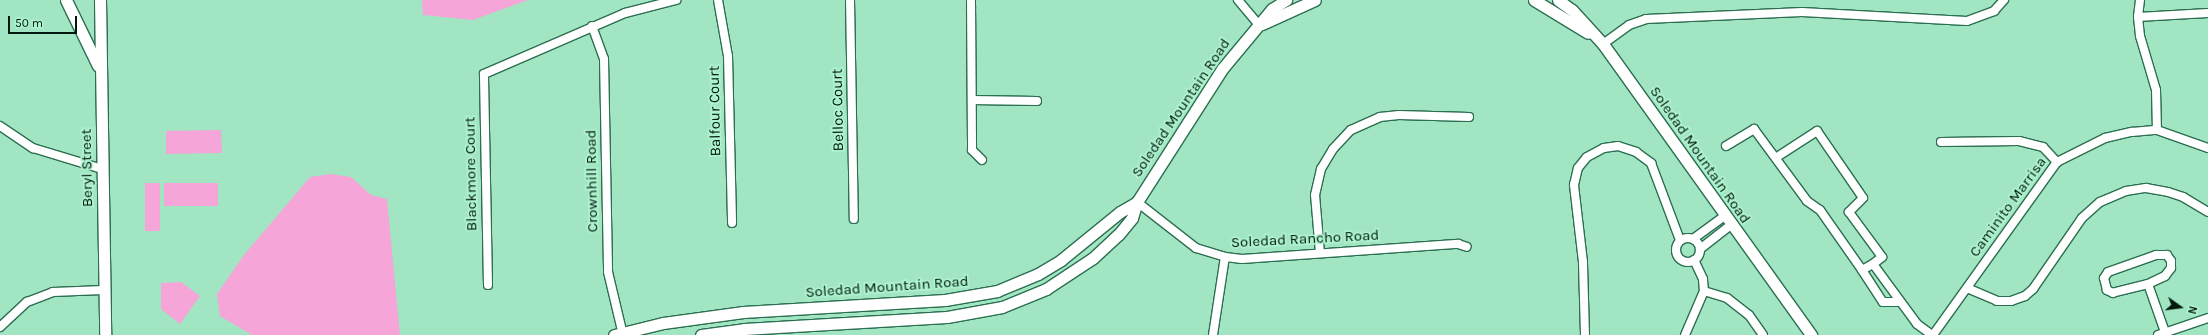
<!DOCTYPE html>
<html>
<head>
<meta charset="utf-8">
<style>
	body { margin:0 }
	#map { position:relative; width:2208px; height:335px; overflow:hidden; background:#a2e5c2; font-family:Karla,sans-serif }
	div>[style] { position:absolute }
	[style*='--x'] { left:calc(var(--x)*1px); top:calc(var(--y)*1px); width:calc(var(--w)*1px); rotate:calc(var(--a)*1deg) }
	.green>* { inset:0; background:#f5a5d8 }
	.roads { filter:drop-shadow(1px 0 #2b6f51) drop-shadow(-1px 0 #2b6f51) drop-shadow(0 1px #2b6f51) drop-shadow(0 -1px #2b6f51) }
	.minor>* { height:8px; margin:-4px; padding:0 4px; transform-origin:4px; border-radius:4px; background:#fff }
	.minor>.ring { margin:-4px; padding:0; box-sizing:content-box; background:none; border:8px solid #fff; border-radius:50% }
	.secondary>* { height:11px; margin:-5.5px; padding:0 5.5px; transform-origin:5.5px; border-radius:5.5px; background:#fff }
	span { translate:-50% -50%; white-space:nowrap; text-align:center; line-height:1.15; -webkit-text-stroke:3.5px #aef3cf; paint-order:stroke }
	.street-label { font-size:15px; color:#00180d }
	.north { position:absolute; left:2160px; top:287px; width:40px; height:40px; -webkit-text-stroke:3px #aef3cf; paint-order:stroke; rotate:104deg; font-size:11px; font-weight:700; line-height:16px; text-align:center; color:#00180d }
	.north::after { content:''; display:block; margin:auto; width:14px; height:18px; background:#00180d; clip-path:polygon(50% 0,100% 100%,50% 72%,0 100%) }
	.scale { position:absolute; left:8px; top:16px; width:69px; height:18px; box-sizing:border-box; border:2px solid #00180d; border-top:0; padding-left:5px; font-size:12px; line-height:14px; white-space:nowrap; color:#00180d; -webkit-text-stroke:3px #aef3cf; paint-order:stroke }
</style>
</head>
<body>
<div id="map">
	<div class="green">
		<i style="clip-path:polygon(422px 0,528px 0,473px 20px,423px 15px)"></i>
		<i style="clip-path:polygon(221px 130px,222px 153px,166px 154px,166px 131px)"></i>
		<i style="clip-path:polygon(330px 174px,351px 177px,371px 195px,387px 199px,400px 335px,252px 335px,220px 316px,217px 294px,244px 255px,310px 177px)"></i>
		<i style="clip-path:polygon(145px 183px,160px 183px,160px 231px,145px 231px)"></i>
		<i style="clip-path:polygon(164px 183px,218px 183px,218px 206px,164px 206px)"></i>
		<i style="clip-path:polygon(181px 282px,200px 296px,180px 324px,161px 309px,161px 283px)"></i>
	</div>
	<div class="roads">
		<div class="minor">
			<i style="--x:718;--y:0;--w:57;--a:79.9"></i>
			<i style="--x:728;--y:56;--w:167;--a:88.6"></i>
			<i style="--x:850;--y:0;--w:219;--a:89"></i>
			<i style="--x:971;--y:0;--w:150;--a:89.6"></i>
			<i style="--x:972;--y:150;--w:14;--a:45"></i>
			<i style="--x:1238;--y:0;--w:33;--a:50"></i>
			<i style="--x:2140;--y:0;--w:17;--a:97"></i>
			<i style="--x:2138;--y:17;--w:19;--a:84"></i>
			<i style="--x:2140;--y:36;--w:56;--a:73.5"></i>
			<i style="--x:2156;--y:90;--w:40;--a:88.6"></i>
			<i style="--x:2138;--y:17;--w:70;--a:-3.3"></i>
			<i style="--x:592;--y:26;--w:35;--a:70"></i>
			<i style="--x:604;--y:59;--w:213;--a:88.9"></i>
			<i style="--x:608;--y:272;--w:65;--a:76.6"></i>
			<i style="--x:1603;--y:44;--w:32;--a:-36"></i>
			<i style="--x:1629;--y:25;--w:18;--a:-19"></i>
			<i style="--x:1646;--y:19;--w:156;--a:-2.6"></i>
			<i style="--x:1802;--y:12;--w:165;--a:3.1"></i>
			<i style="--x:1967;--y:21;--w:29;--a:-20"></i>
			<i style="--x:1994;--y:11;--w:15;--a:-48"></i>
			<i style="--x:972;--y:100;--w:65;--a:0.9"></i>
			<i style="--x:0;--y:126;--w:40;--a:34"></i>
			<i style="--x:33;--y:148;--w:72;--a:16.9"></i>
			<i style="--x:1941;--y:142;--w:78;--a:-0.7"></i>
			<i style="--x:2019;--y:141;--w:25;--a:14"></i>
			<i style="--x:2043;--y:147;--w:21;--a:47"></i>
			<i style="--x:1726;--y:146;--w:33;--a:-31"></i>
			<i style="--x:1754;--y:129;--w:89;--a:53.6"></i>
			<i style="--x:1807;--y:201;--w:16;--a:35"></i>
			<i style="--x:1820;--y:210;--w:73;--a:55"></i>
			<i style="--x:1862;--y:270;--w:13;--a:-29"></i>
			<i style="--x:1873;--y:264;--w:74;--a:53.7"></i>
			<i style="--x:1917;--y:324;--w:19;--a:36"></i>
			<i style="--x:1777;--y:157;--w:48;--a:-33"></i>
			<i style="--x:1817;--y:131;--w:81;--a:55.5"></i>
			<i style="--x:1863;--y:198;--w:20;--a:135"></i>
			<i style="--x:1849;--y:212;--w:56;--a:53.7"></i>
			<i style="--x:1882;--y:257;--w:11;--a:142"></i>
			<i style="--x:1137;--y:202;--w:75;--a:37.9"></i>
			<i style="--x:1196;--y:248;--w:30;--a:17"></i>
			<i style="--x:1225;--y:257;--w:17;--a:7"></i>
			<i style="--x:1242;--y:259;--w:217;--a:-4"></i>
			<i style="--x:1458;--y:244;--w:9;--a:18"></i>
			<i class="ring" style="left:1676px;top:238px;width:16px;height:16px"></i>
			<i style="--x:1693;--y:239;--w:39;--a:-36"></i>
			<i style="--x:1700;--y:249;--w:39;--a:-38"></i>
			<i style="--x:1320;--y:253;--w:58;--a:-94.9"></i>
			<i style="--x:1315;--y:195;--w:27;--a:-77"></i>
			<i style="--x:1321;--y:169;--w:23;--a:-59"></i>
			<i style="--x:1333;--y:149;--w:26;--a:-47"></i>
			<i style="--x:1351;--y:130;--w:32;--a:-24"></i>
			<i style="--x:1380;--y:117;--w:19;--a:-6"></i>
			<i style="--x:1399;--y:115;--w:70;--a:1.6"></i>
			<i style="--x:2156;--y:255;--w:11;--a:0"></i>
			<i style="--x:2167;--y:255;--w:7;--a:56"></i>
			<i style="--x:2171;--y:261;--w:7;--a:90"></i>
			<i style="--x:2171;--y:268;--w:10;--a:127"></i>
			<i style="--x:2165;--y:276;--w:19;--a:155"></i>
			<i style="--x:2148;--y:284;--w:36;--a:166"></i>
			<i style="--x:2113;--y:293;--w:7;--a:-153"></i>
			<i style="--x:2107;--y:290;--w:12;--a:-104"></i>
			<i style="--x:2104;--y:278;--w:7;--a:-56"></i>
			<i style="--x:2108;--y:272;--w:51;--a:-19.5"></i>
			<i style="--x:1862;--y:270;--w:38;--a:57"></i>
			<i style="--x:1883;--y:302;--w:16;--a:0"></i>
			<i style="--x:2148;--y:284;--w:51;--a:70.5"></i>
			<i style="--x:488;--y:285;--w:211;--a:-91.1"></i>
			<i style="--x:484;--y:74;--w:154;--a:-23.4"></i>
			<i style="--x:625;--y:13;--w:53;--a:-14.3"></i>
			<i style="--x:1967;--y:288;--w:33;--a:23"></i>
			<i style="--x:1997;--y:301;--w:14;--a:0"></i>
			<i style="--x:2011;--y:301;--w:15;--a:-20"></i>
			<i style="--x:2025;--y:296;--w:11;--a:-41"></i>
			<i style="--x:2033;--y:289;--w:86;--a:-55.4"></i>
			<i style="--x:2082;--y:218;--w:24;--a:-42"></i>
			<i style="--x:2100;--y:202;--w:28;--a:-23"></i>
			<i style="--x:2126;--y:191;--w:20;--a:-9"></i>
			<i style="--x:2146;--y:188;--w:22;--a:10"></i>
			<i style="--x:2168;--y:192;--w:16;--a:18"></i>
			<i style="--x:2183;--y:197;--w:29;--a:31"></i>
			<i style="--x:1704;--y:291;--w:24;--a:17"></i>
			<i style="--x:1727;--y:298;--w:28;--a:38"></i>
			<i style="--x:1749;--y:315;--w:24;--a:55"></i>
			<i style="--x:0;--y:327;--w:37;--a:-43"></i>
			<i style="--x:27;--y:302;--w:28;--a:-21"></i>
			<i style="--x:53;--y:292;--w:50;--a:-2.3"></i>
			<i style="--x:1213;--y:335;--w:79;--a:-81.3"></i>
			<i style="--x:1585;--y:335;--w:73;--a:-91.6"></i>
			<i style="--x:1583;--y:262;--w:78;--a:-96.7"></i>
			<i style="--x:1574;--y:185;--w:17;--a:-77"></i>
			<i style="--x:1578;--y:168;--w:14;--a:-51"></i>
			<i style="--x:1587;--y:157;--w:19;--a:-28"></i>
			<i style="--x:1604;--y:148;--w:14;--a:-8"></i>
			<i style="--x:1618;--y:146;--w:19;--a:18"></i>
			<i style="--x:1636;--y:152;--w:19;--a:36"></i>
			<i style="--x:1651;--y:163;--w:82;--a:69.4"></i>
			<i style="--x:1685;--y:335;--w:48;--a:-66.6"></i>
			<i style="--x:1704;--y:291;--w:12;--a:-95"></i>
			<i style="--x:1703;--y:279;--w:21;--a:-115"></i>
			<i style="--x:1933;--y:335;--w:213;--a:-54.4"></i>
			<i style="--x:2057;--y:162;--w:54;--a:-26.6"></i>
			<i style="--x:2105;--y:138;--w:28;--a:-13"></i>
			<i style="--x:2132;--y:132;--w:25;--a:-5"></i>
			<i style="--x:2157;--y:130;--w:54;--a:19.4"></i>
			<i style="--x:2158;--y:335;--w:53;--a:-18.8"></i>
		</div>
		<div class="secondary">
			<i style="--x:66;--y:0;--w:73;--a:64.1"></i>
			<i style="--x:100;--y:0;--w:335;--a:89.1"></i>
			<i style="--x:1534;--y:0;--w:63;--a:31.4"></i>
			<i style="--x:1558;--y:0;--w:17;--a:36"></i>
			<i style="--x:1572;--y:10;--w:46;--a:47.6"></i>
			<i style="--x:1603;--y:44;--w:358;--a:54.4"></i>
			<i style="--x:1262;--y:24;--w:58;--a:-24.4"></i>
			<i style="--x:614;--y:335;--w:50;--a:-13.8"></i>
			<i style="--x:663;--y:323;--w:81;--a:-7.8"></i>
			<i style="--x:743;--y:312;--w:202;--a:-3.4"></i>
			<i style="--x:945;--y:300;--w:53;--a:-9.8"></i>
			<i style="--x:997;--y:291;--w:44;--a:-22.5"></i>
			<i style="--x:1038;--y:274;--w:27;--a:-31"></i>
			<i style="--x:1061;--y:260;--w:76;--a:-39.1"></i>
			<i style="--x:1120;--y:212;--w:20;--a:-30"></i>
			<i style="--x:701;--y:335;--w:43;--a:-7.9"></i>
			<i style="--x:744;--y:329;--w:203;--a:-3.4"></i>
			<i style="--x:947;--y:317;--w:56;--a:-10.3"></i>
			<i style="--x:1002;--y:307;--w:48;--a:-22.2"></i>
			<i style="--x:1046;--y:289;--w:56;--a:-33.4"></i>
			<i style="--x:1093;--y:258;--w:35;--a:-43"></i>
			<i style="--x:1119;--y:234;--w:21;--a:-51"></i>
			<i style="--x:1132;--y:218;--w:17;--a:-73"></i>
			<i style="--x:1137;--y:202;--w:158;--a:-57.4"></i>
			<i style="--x:1222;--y:69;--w:78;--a:-50.2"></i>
			<i style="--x:1272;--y:9;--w:17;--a:-33"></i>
		</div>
	</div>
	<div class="street-label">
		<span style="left:1181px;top:108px;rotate:-56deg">Soledad Mountain Road</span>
		<span style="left:838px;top:110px;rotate:-91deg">Belloc Court</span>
		<span style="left:715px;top:111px;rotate:-91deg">Balfour Court</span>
		<span style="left:1700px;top:155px;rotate:55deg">Soledad Mountain Road</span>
		<span style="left:87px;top:168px;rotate:-91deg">Beryl Street</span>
		<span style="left:471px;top:174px;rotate:-91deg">Blackmore Court</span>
		<span style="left:592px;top:181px;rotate:-91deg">Crownhill Road</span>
		<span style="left:2008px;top:207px;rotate:-54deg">Caminito Marrisa</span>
		<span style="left:1305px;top:239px;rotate:-3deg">Soledad Rancho Road</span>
		<span style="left:887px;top:287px;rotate:-4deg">Soledad Mountain Road</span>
	</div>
	<div class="north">N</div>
	<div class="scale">50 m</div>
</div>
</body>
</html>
